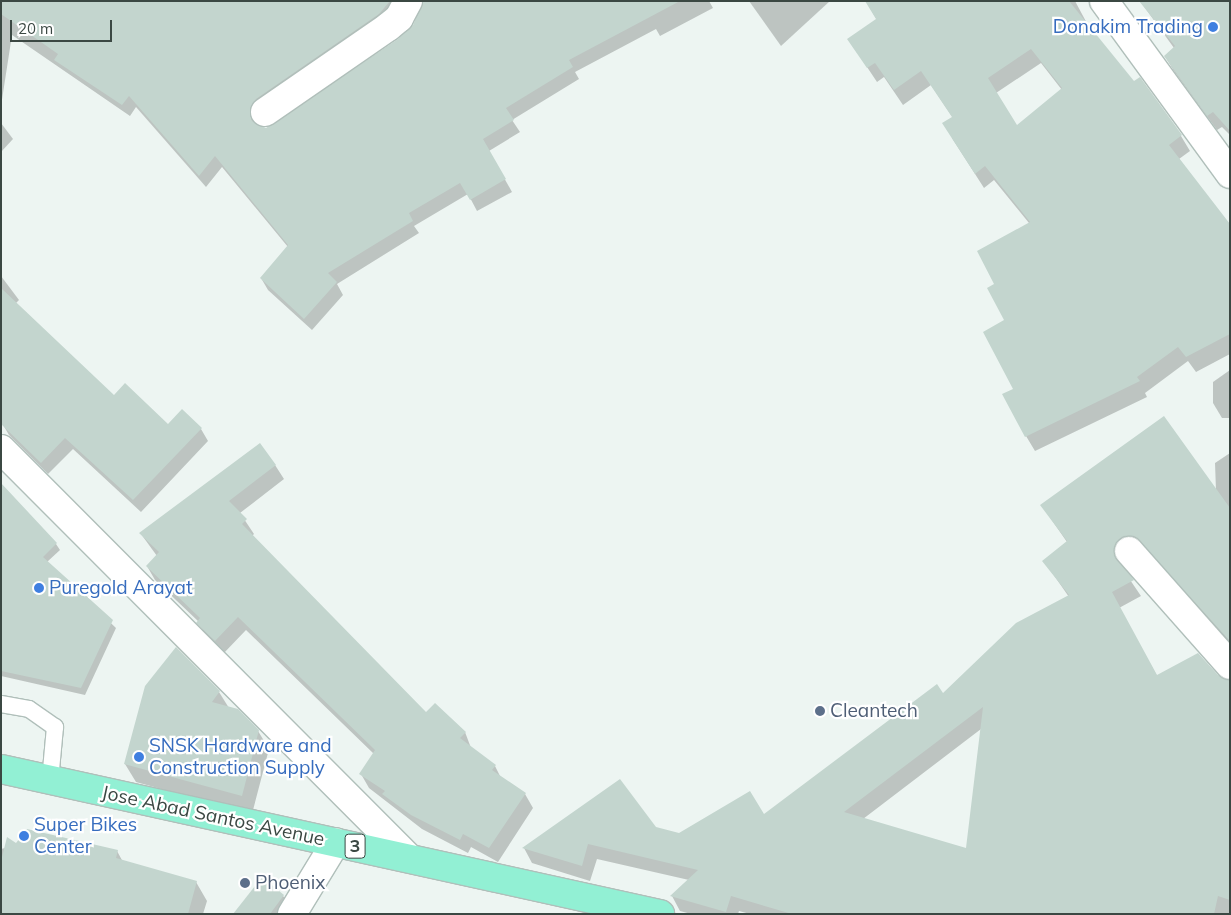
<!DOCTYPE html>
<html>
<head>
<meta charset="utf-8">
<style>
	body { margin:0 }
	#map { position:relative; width:1231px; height:915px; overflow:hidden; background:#edf5f2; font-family:Mulish,sans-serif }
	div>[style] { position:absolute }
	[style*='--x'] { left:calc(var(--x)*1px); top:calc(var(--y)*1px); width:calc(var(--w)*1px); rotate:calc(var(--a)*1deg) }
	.shadow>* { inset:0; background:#0003 }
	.building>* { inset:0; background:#c3d5ce }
	.roads { filter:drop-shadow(1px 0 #b0bfba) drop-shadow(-1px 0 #b0bfba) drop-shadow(0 1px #b0bfba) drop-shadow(0 -1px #b0bfba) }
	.service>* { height:16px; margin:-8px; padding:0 8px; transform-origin:8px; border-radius:8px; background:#fff }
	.minor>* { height:28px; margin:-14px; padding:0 14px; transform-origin:14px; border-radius:14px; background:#fff }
	.trunk>* { height:28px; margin:-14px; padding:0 14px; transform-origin:14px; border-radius:14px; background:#92f0d4 }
	.dots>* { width:14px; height:14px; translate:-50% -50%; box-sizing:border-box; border:2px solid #fff; border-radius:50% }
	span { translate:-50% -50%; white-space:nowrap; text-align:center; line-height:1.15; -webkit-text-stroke:4.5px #fff; paint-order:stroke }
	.shield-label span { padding:1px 4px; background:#fff; border:1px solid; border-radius:4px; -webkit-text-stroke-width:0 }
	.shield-label { font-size:18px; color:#3b4843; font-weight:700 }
	.shop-label { font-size:19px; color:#366cbe }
	.right { translate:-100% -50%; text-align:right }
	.left { translate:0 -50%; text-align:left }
	.service-label { font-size:19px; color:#4e5e75 }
	.street-label { font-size:19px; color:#3b4843 }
	.frame { position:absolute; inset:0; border:2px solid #3b4843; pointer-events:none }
	.scale { position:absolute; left:10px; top:20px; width:102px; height:22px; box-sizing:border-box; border:2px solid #3b4843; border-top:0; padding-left:6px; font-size:15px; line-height:18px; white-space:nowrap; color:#3b4843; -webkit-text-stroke:4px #fff; paint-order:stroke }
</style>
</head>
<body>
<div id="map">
	<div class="shadow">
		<i style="clip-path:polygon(1px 1px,405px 1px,262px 112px,256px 124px,266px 129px,398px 41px,414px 26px,425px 1px,709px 1px,713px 8px,660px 36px,656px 29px,575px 72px,579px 79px,512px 120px,520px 132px,489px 151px,512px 192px,477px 211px,468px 194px,414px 226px,419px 233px,337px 284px,343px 295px,312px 330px,268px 290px,261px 278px,288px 247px,222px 167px,206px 187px,136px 107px,130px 116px,12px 35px,1px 106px)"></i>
		<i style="clip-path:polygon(749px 1px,830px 1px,781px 46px)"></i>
		<i style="clip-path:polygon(evenodd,866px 1px,1075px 1px,1090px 29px,1134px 83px,1140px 79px,1181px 136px,1190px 151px,1179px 159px,1230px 226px,1230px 354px,1196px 372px,1188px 361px,1145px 393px,1147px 397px,1035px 451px,1026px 436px,1015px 389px,1005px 321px,996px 285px,1029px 223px,994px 180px,984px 188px,952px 138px,953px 118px,931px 85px,903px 105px,884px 77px,877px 82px,849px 40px,877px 20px,866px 1px,1041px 63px,1062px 90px,1017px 127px,996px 93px,1041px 63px)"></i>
		<i style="clip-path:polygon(1140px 1px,1230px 1px,1230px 135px,1222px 127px,1217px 130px,1174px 71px,1165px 56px,1174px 48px)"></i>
		<i style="clip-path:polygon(1px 123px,13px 139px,1px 152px)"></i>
		<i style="clip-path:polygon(1px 276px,19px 300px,16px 303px,114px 397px,168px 425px,201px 429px,208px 441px,141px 512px,73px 449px,48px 474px,9px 435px,2px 423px)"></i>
		<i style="clip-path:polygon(1230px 370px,1230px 418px,1222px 418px,1213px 403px,1213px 382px)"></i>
		<i style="clip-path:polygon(evenodd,1164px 418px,1216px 491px,1215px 463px,1230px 453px,1230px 645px,1122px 561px,1124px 571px,1141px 596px,1119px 608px,1157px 676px,1218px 676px,1230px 680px,1230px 914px,750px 914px,739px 911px,738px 914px,691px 914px,680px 911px,672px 896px,689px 880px,597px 859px,590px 881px,532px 863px,524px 848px,655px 829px,679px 834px,764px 816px,943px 695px,1069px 597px,1044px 561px,1067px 542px,1042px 506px,1164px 418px,981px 729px,967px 849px,863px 819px,981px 729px)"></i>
		<i style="clip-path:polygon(275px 465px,284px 479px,240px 513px,254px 534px,252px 536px,426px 714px,465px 732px,471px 748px,495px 766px,501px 778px,525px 794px,533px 808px,498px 862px,471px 847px,468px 853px,422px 829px,369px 788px,361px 774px,374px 754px,246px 630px,223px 654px,206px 637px,199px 622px,155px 580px,147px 566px,157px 556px,141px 534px)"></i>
		<i style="clip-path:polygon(1px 488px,56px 544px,60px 550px,47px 562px,116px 628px,85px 695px,1px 676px)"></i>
		<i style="clip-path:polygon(176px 649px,219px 692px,229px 708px,258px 731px,269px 749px,252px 814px,136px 782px,125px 764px)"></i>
		<i style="clip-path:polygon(17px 845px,117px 851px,123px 862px,196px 882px,207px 901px,203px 914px,1px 914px,1px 849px)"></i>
		<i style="clip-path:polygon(263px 879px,284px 897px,292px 914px,234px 914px)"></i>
	</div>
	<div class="building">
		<i style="clip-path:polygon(1px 1px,390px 1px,379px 14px,256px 99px,250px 114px,252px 121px,266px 128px,398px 39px,413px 25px,423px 1px,680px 1px,569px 60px,573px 67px,506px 108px,514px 120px,483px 139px,506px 179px,470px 200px,460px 183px,409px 213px,413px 221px,328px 273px,337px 282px,304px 319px,260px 278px,288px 245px,215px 156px,199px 176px,129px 96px,122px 105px,54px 60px,58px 54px,1px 14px)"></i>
		<i style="clip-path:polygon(evenodd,865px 1px,1069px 1px,1134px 81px,1140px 77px,1182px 135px,1169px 145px,1230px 224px,1230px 334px,1186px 357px,1178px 347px,1137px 377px,1140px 381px,1025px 437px,1002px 394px,1013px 389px,983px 332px,1004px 320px,987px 288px,994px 284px,977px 251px,1030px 222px,985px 166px,975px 174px,942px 123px,952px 117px,921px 71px,894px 90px,875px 63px,867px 68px,847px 39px,876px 19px,865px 1px,1031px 49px,1062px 88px,1017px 125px,988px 78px,1031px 49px)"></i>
		<i style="clip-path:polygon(1139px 1px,1230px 1px,1230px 131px,1213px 112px,1207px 116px,1164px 56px,1175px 46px)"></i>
		<i style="clip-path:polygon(1px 288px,114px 395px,125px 383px,168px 424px,182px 409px,202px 428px,133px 500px,65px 438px,41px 463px,1px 424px)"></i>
		<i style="clip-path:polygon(evenodd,1164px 416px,1230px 508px,1230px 641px,1134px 536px,1119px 539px,1114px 554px,1134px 580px,1112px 592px,1157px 675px,1198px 653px,1218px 675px,1230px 680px,1230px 900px,1218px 896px,1214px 914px,792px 914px,731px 896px,726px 912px,670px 896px,698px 870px,588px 844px,582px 866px,522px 848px,620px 779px,656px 827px,679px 833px,750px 791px,764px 814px,937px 684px,943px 693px,1016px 623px,1069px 595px,1042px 561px,1067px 541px,1040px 505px,1164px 416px,983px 707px,966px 848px,844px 812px,983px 707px)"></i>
		<i style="clip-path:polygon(260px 443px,276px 465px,229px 501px,247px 519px,242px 524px,426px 712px,435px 703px,466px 732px,460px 738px,496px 765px,492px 770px,526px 793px,489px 848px,463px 834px,460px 840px,411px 815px,382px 794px,385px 791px,359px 774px,375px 750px,238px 617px,215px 641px,196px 623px,200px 618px,146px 566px,159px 552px,139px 533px)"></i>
		<i style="clip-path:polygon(1px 483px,57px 543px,43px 557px,113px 620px,81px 688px,1px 671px)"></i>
		<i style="clip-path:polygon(176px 647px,220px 691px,212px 702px,238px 709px,259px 730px,242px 796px,124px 764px,145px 686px)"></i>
		<i style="clip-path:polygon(27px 829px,118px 850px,116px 858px,197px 881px,188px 914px,1px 914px,1px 861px,7px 837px,16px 843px)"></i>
		<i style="clip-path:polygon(262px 877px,284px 895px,270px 914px,233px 914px)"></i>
	</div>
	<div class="roads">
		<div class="service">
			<i style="--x:1;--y:704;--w:28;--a:10"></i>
			<i style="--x:29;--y:709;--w:32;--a:35"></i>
			<i style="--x:55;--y:727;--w:54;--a:95.3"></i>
		</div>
		<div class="minor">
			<i style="--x:1104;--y:1;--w:214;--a:53.9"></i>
			<i style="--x:265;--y:112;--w:150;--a:-34.6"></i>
			<i style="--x:388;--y:27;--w:14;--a:-39"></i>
			<i style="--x:399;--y:18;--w:19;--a:-62"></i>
			<i style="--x:1;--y:449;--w:576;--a:45.07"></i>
			<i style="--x:1129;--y:551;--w:152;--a:48.5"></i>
			<i style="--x:292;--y:914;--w:84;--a:-58.6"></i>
		</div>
		<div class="trunk">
			<i style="--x:1;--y:769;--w:675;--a:12.41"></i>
		</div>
	</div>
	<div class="dots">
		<i style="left:1213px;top:27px;background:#3f7fe0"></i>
		<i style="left:39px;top:588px;background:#3f7fe0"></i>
		<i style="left:820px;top:711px;background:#5c6f8a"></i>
		<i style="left:139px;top:757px;background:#3f7fe0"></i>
		<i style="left:24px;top:836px;background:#3f7fe0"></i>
		<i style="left:245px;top:883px;background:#5c6f8a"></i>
	</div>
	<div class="shield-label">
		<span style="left:355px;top:846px">3</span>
	</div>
	<div class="shop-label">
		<span class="right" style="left:1203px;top:27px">Donakim Trading</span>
		<span class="left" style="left:49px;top:588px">Puregold Arayat</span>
		<span class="left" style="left:149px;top:757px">SNSK Hardware and<br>Construction Supply</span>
		<span class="left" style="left:34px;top:836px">Super Bikes<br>Center</span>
	</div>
	<div class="service-label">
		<span class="left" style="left:830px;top:711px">Cleantech</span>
		<span class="left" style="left:255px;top:883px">Phoenix</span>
	</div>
	<div class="street-label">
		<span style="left:213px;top:816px;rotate:12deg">Jose Abad Santos Avenue</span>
	</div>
	<div class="frame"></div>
	<div class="scale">20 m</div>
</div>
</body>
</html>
